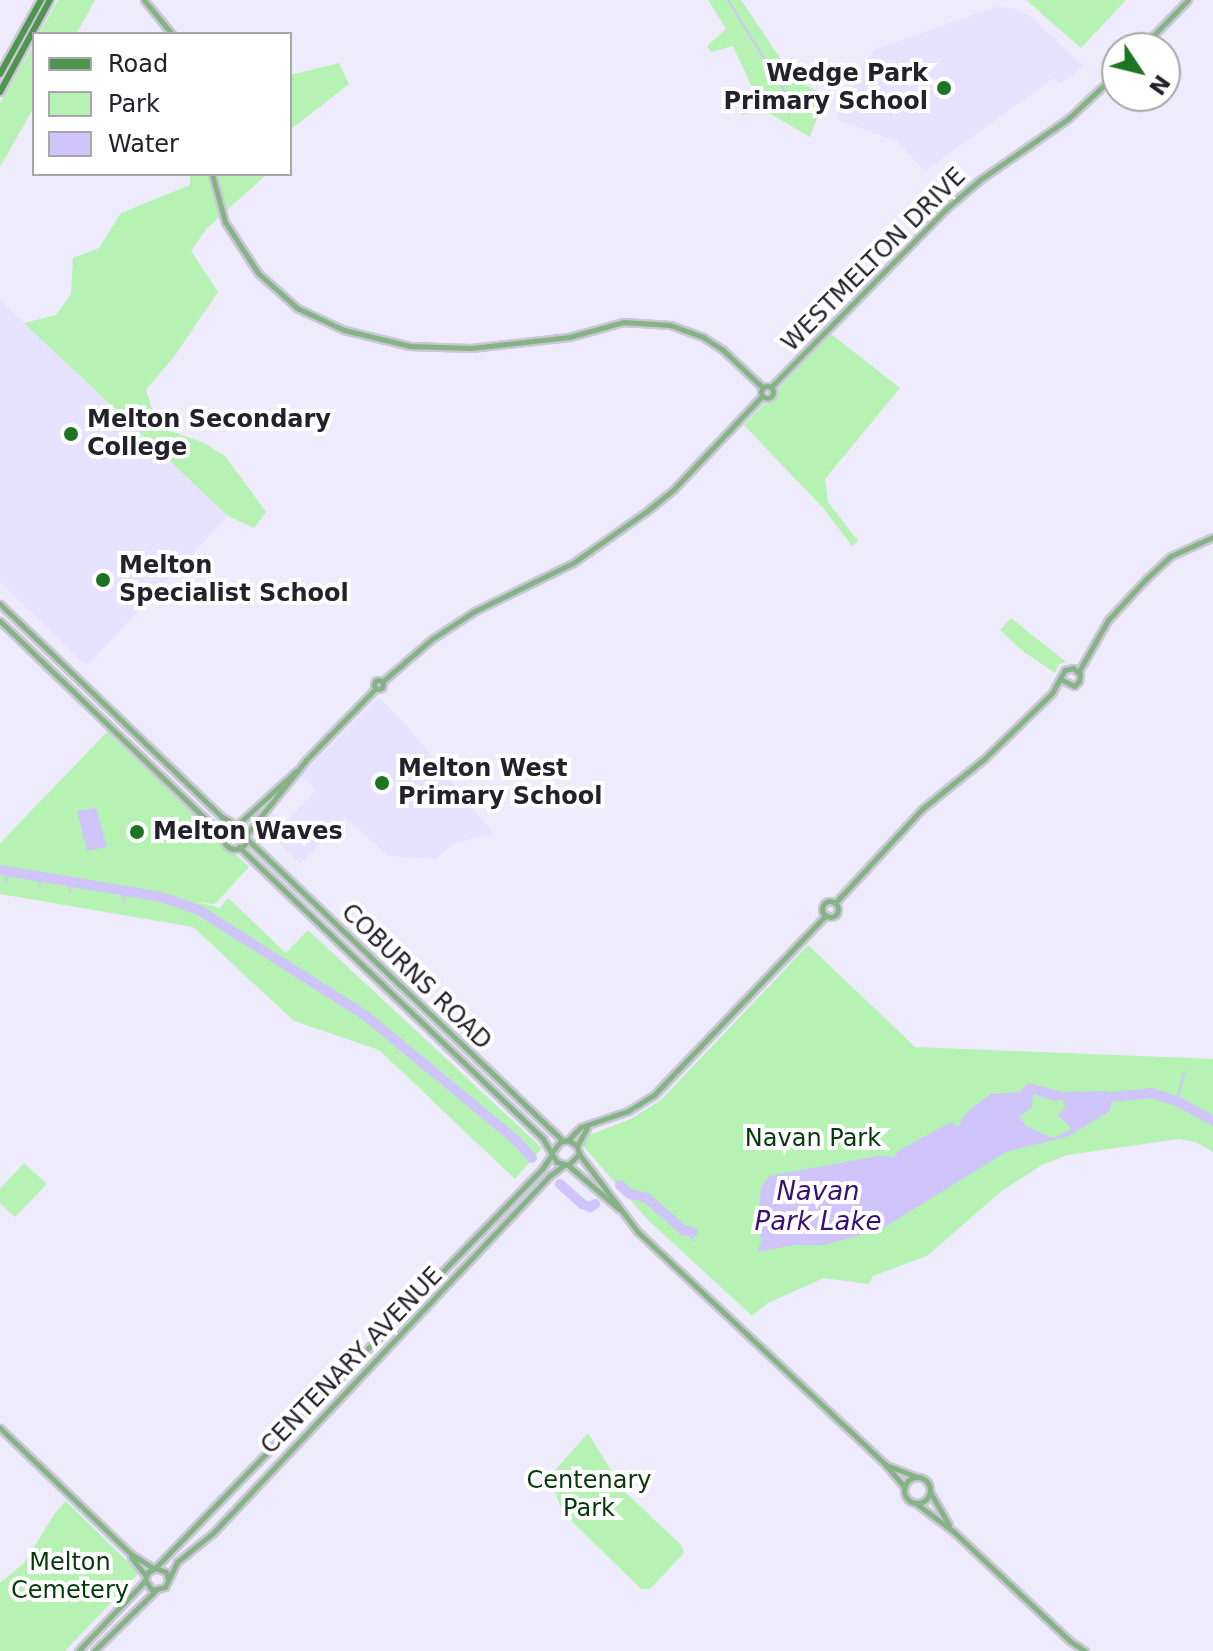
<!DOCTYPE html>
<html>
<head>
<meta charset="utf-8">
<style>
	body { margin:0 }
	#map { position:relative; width:1213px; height:1651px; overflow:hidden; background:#eeebfc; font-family:"DejaVu Sans",sans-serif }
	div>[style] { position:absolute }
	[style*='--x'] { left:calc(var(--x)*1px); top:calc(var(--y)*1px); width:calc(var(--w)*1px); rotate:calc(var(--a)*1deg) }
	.built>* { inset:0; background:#e7e2fe }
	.green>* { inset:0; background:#b5f2b3 }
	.water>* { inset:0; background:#cfc5fa }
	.stream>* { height:2px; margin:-1px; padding:0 1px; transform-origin:1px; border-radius:1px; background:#cfc5fa }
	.river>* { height:10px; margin:-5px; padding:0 5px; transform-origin:5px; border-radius:5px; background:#cfc5fa }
	.roads { filter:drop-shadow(2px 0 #c9c7d6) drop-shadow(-2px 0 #c9c7d6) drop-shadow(0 2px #c9c7d6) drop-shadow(0 -2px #c9c7d6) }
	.tertiary>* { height:5px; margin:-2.5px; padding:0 2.5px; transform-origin:2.5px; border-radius:2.5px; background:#86b385 }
	.tertiary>.ring { margin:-2.5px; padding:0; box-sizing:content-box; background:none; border:5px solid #86b385; border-radius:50% }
	.secondary>* { height:6px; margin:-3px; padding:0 3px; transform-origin:3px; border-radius:3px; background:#4f9550 }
	.dots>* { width:22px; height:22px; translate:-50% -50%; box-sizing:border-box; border:4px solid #fff; border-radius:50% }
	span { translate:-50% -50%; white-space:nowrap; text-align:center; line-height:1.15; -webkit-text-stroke:8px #fff; paint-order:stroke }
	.poi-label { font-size:24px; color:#232129; font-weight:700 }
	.right { translate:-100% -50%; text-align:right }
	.left { translate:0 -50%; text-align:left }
	.street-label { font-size:24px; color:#232129 }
	.park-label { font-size:24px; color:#053909 }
	.water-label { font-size:26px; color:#391175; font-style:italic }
	.legend { position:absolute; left:32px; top:32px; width:260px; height:144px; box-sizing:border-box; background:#fff; border:2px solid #a7a6a9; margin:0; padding:10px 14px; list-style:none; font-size:24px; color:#232129 }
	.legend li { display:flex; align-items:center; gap:16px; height:40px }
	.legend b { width:40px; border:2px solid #a7a6a9 }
	.north { position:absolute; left:1101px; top:32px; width:80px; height:80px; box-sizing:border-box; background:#fff; border:2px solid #a7a6a9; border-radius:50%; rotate:125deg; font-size:22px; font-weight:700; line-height:32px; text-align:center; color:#232129 }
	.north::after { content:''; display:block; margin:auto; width:28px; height:36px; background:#1b7522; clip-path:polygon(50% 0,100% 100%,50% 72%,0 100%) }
</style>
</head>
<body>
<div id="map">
	<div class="built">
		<i style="clip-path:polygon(996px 7px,1017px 9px,1033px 18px,1083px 66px,1061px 84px,1054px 78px,925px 171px,898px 142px,836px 119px,851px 76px,876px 49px)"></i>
		<i style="clip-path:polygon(0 300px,228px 516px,87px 666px,0 582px)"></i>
		<i style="clip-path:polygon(379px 697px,408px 727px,493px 833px,455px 843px,436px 859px,388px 856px,345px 817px,300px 864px,262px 824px,272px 813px,284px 824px,316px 790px,301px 775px)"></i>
	</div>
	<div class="green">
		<i style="clip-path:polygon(58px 0,95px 0,76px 34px,39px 34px)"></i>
		<i style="clip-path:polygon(708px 0,741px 0,794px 79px,825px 95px,810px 137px,762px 109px,743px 115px,739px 107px,755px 94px,733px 46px,711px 52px,707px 46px,726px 29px)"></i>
		<i style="clip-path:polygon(1026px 0,1126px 0,1081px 48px)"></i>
		<i style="clip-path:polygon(34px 44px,34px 107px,0 167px,0 103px)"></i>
		<i style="clip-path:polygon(339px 63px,349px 84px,290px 130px,290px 75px)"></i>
		<i style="clip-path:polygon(190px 174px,267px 174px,207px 228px,191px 251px,218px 292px,176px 354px,146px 390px,158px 427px,202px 442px,225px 456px,266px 512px,254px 528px,228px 516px,24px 323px,56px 315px,71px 294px,73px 258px,99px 248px,121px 213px,190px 185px)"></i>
		<i style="clip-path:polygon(831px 334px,900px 388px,825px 479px,828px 502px,858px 541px,852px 546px,824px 509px,744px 425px)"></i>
		<i style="clip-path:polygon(1011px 618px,1066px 662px,1059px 664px,1055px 673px,1021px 650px,1000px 630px)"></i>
		<i style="clip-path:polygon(107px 732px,249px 867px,215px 904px,197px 902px,220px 908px,228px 898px,286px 953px,308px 930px,542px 1148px,515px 1179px,379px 1050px,294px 1021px,193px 927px,0 894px,0 843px)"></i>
		<i style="clip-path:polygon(808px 945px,915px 1047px,1213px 1059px,1213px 1152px,1196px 1142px,1179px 1139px,1067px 1155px,1042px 1165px,1003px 1190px,927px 1256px,873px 1276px,869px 1284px,824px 1278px,768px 1303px,752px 1316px,647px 1219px,583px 1146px,584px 1137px,631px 1119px,662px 1099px)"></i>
		<i style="clip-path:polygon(24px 1163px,47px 1184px,15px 1217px,0 1203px,0 1189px)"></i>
		<i style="clip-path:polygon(588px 1433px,623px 1490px,681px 1545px,684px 1553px,650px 1589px,641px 1589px,562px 1512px,550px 1476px)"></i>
		<i style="clip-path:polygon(66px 1501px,139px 1573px,65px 1651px,0 1651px,0 1583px,24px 1563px,55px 1513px)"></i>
	</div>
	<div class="water">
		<i style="clip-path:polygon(96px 808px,107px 847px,87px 851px,77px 811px)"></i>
		<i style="clip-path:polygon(evenodd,1029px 1083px,1063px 1092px,1108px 1091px,1112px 1099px,1110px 1111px,1069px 1136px,1006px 1152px,880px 1230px,824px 1245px,795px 1245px,757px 1252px,762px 1239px,757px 1231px,761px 1188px,769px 1176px,878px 1156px,894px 1157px,898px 1151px,951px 1122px,958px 1127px,965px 1114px,990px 1094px,1019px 1092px,1029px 1083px,1033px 1094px,1054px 1101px,1063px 1100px,1065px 1108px,1058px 1115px,1072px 1129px,1053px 1138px,1026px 1126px,1019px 1116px,1032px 1108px,1033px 1094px)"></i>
	</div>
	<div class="stream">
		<i style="--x:728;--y:0;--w:105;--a:58.3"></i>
		<i style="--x:783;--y:89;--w:20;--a:49"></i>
		<i style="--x:39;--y:877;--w:9;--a:84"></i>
		<i style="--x:6;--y:882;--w:11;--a:-85"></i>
		<i style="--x:69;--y:882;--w:10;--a:84"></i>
		<i style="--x:78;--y:883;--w:7;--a:-27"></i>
		<i style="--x:123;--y:902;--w:11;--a:-75"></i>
		<i style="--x:1177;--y:1101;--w:30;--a:-76"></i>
		<i style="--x:683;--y:1230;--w:15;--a:42"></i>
	</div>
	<div class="river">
		<i style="--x:0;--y:870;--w:163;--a:9.5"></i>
		<i style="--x:161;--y:897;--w:40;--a:18.9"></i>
		<i style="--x:199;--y:910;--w:198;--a:32.4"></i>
		<i style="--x:366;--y:1016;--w:195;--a:39.6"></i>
		<i style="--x:516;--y:1140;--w:24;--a:48"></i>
		<i style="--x:1111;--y:1097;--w:41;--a:-5.6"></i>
		<i style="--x:1152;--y:1093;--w:28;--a:18"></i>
		<i style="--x:1179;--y:1102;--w:39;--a:29"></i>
		<i style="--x:560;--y:1184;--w:30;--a:42"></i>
		<i style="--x:582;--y:1204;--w:9;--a:21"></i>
		<i style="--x:590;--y:1207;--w:6;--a:-31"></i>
		<i style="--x:620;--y:1185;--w:13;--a:42"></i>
		<i style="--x:630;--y:1194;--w:17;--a:13"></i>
		<i style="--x:647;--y:1198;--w:48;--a:41.6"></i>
		<i style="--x:683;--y:1230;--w:10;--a:11"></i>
	</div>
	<div class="roads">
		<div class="tertiary">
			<i style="--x:144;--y:0;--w:44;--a:50.5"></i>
			<i style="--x:1141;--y:48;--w:67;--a:-45.6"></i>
			<i style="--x:212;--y:174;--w:50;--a:74.8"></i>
			<i style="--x:225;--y:222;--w:61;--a:57.1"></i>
			<i style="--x:258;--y:273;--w:52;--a:41.9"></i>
			<i style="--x:297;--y:308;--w:52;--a:25.1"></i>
			<i style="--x:344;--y:330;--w:68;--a:13.6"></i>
			<i style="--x:410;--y:346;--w:61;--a:1.9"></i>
			<i style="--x:471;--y:348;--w:99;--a:-6.4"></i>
			<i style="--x:569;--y:337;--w:56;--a:-15.5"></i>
			<i style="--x:623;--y:322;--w:47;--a:3.7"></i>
			<i style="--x:670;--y:325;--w:35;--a:20"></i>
			<i style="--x:703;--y:337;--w:24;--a:33"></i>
			<i style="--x:723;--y:350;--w:54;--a:43.5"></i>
			<i class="ring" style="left:761px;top:386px;width:7px;height:7px"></i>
			<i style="--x:771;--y:387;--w:251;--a:-45.5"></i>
			<i style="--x:947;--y:208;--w:45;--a:-40.5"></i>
			<i style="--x:981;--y:179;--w:107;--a:-34.7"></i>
			<i style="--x:1069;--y:118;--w:66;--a:-43.2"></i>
			<i style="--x:0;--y:604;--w:308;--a:43.8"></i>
			<i style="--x:222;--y:817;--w:16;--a:30"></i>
			<i style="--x:0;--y:621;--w:298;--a:43.9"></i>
			<i style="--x:215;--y:828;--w:14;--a:54"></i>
			<i style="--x:1079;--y:671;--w:59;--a:-60.4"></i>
			<i style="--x:1108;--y:620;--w:56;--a:-47.2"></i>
			<i style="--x:1146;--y:579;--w:34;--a:-43"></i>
			<i style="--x:1171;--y:556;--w:46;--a:-24.3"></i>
			<i class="ring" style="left:374.5px;top:680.5px;width:4px;height:4px"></i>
			<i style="--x:382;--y:682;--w:66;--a:-40.7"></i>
			<i style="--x:432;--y:639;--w:51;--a:-33.1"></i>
			<i style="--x:475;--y:611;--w:109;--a:-26.1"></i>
			<i style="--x:573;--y:563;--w:90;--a:-35.1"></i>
			<i style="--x:647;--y:511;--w:35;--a:-39"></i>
			<i style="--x:674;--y:489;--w:128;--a:-46.6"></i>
			<i style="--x:237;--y:825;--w:79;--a:-42.4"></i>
			<i class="ring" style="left:223px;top:825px;width:19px;height:19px"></i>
			<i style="--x:246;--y:835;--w:96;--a:-51.3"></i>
			<i style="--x:306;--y:760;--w:100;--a:-45.8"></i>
			<i style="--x:246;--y:838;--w:437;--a:43.7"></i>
			<i style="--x:239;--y:847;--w:422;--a:43.8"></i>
			<i style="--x:543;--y:1139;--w:27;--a:59"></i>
			<i style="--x:557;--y:1162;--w:11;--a:15"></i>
			<i style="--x:568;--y:1165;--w:16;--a:-45"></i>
			<i style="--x:579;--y:1154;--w:8;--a:-104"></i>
			<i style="--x:577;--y:1146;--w:11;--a:-146"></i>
			<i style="--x:568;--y:1140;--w:8;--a:166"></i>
			<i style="--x:560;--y:1142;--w:11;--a:128"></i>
			<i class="ring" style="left:822px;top:901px;width:11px;height:11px"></i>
			<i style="--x:835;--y:903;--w:128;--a:-47.2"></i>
			<i style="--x:922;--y:809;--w:80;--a:-38.9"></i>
			<i style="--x:984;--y:759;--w:95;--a:-44.1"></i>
			<i style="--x:1052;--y:693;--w:26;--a:-61"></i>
			<i style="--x:1065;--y:670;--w:8;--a:-14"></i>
			<i style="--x:1073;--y:668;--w:9;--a:41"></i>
			<i style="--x:1080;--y:674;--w:7;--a:98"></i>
			<i style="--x:1079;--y:681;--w:7;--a:135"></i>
			<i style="--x:1074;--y:686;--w:13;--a:-153"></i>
			<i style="--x:568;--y:1140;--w:18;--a:-45"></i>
			<i style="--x:581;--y:1127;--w:50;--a:-18.8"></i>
			<i style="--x:628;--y:1111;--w:31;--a:-32"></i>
			<i style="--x:654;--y:1095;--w:249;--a:-46.3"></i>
			<i style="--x:577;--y:1146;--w:21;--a:-61"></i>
			<i style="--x:579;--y:1154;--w:98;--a:52.9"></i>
			<i style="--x:638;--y:1232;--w:339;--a:43.2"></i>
			<i style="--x:885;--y:1464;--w:30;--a:50"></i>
			<i style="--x:569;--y:1166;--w:66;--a:40.7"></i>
			<i style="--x:0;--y:1428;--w:182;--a:43.9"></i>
			<i style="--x:131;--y:1554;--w:26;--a:32"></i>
			<i style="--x:886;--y:1465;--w:30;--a:21"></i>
			<i class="ring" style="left:904px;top:1477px;width:21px;height:21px"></i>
			<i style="--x:930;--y:1492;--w:38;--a:60"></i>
			<i style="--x:917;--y:1504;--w:46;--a:37.1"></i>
			<i style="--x:954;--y:1532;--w:159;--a:43.2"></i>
			<i style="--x:1070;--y:1641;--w:18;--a:34"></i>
			<i style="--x:131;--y:1557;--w:24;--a:52"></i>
			<i style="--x:156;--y:1567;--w:554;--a:-45.88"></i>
			<i style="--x:542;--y:1169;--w:18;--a:-56"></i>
			<i style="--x:168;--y:1580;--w:8;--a:-104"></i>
			<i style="--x:166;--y:1572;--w:12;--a:-160"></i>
			<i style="--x:155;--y:1568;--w:8;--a:150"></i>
			<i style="--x:148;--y:1572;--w:9;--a:111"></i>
			<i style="--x:145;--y:1580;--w:12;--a:55"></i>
			<i style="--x:152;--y:1590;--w:13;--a:-13"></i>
			<i style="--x:165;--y:1587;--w:28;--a:-64"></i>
			<i style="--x:177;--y:1562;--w:46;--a:-38.9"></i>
			<i style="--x:213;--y:1533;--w:489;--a:-46.7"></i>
			<i style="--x:548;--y:1177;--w:20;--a:-37"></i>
			<i style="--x:78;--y:1651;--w:97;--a:-46.3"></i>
			<i style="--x:94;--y:1651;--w:86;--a:-44.5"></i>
		</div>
		<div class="secondary">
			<i style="--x:0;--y:74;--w:85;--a:-61"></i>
			<i style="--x:0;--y:92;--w:105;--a:-61.5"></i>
		</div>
	</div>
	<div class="dots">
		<i style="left:944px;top:88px;background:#1b7522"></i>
		<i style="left:71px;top:434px;background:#1b7522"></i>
		<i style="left:103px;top:580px;background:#1b7522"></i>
		<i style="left:382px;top:783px;background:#1b7522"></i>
		<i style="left:137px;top:832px;background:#1b7522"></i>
	</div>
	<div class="poi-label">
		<span class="right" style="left:928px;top:88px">Wedge Park<br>Primary School</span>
		<span class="left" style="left:87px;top:434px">Melton Secondary<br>College</span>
		<span class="left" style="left:119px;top:580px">Melton<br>Specialist School</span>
		<span class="left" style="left:398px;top:783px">Melton West<br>Primary School</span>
		<span class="left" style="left:153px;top:832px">Melton Waves</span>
	</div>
	<div class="street-label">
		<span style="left:874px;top:260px;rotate:-45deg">WESTMELTON DRIVE</span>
		<span style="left:416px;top:977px;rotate:44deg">COBURNS ROAD</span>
		<span style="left:352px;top:1361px;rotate:-46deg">CENTENARY AVENUE</span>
	</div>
	<div class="park-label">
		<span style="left:813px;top:1139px">Navan Park</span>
		<span style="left:589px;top:1495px">Centenary<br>Park</span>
		<span style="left:70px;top:1577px">Melton<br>Cemetery</span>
	</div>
	<div class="water-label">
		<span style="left:818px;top:1207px">Navan<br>Park Lake</span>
	</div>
	<ul class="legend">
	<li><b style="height:10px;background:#4f9550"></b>Road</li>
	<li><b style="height:22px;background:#b5f2b3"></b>Park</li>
	<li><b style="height:22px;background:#cfc5fa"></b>Water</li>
	</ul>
	<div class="north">N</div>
</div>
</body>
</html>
